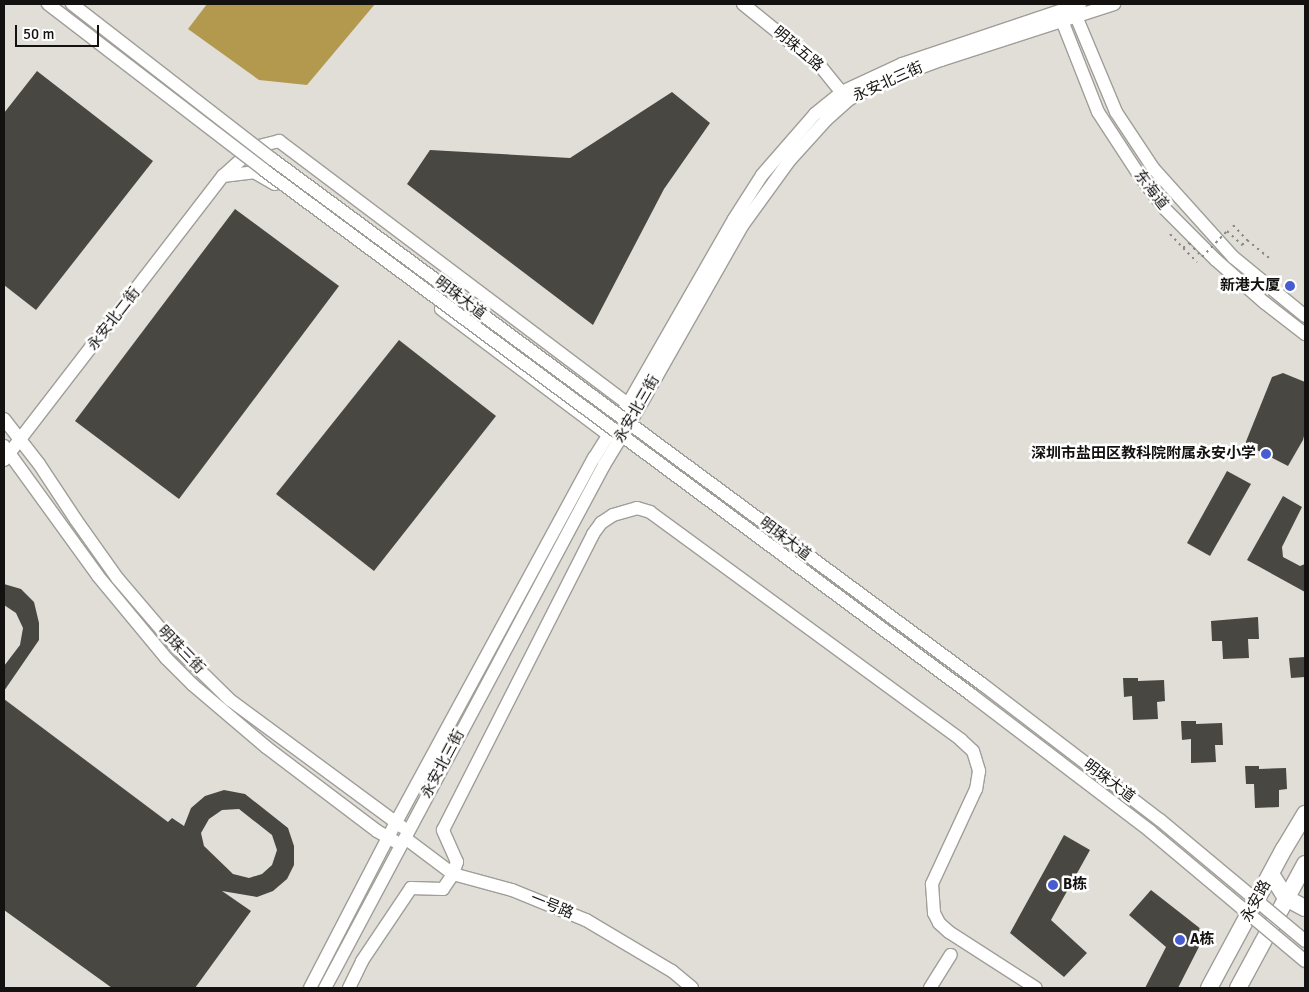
<!DOCTYPE html>
<html>
<head>
<meta charset="utf-8">
<style>
	body { margin:0 }
	#map { position:relative; width:1309px; height:992px; overflow:hidden; background:#e1ded8; font-family:Signika,"Noto Sans SC",sans-serif }
	div>[style] { position:absolute }
	[style*='--x'] { left:calc(var(--x)*1px); top:calc(var(--y)*1px); width:calc(var(--w)*1px); rotate:calc(var(--a)*1deg) }
	.forest>* { inset:0; background:#b2994d }
	.building>* { inset:0; background:#494742 }
	.path>* { height:2px; margin-top:-1px; transform-origin:0; background:repeating-linear-gradient(90deg,#898782 0 2.5px,transparent 0 6.5px) }
	.roads { filter:drop-shadow(1px 0 #a09e99) drop-shadow(-1px 0 #a09e99) drop-shadow(0 1px #a09e99) drop-shadow(0 -1px #a09e99) }
	.minor>* { height:12px; margin:-6px; padding:0 6px; transform-origin:6px; border-radius:6px; background:#fff }
	.major>* { height:16px; margin:-8px; padding:0 8px; transform-origin:8px; border-radius:8px; background:#fff }
	.path-bridge>* { height:2px; margin-top:-1px; transform-origin:0; background:repeating-linear-gradient(90deg,#898782 0 2.5px,transparent 0 6.5px) }
	.bridges { filter:drop-shadow(1px 0 #a09e99) drop-shadow(-1px 0 #a09e99) drop-shadow(0 1px #a09e99) drop-shadow(0 -1px #a09e99) }
	.minor-bridge>* { height:12px; margin:-6px; padding:0 6px; transform-origin:6px; border-radius:6px; background:#fff }
	.dots>* { width:14px; height:14px; translate:-50% -50%; box-sizing:border-box; border:2px solid #fff; border-radius:50% }
	span { translate:-50% -50%; white-space:nowrap; text-align:center; line-height:1.15; -webkit-text-stroke:5px #fff; paint-order:stroke }
	.street-label { font-size:15px; color:#131210 }
	.poi-label { font-size:15px; color:#131210; font-weight:700 }
	.right { translate:-100% -50%; text-align:right }
	.left { translate:0 -50%; text-align:left }
	.frame { position:absolute; inset:0; border:5px solid #131210; pointer-events:none }
	.scale { position:absolute; left:15px; top:25px; width:84px; height:22px; box-sizing:border-box; border:2px solid #131210; border-top:0; padding-left:6px; font-size:15px; line-height:18px; white-space:nowrap; color:#131210; -webkit-text-stroke:4px #fff; paint-order:stroke }
</style>
</head>
<body>
<div id="map">
	<div class="forest">
		<i style="clip-path:polygon(207px 4px,375px 4px,307px 85px,259px 80px,188px 29px)"></i>
	</div>
	<div class="building">
		<i style="clip-path:polygon(37px 71px,153px 161px,36px 310px,4px 285px,4px 113px)"></i>
		<i style="clip-path:polygon(672px 92px,710px 123px,664px 189px,593px 325px,407px 184px,430px 150px,570px 158px)"></i>
		<i style="clip-path:polygon(235px 209px,339px 286px,179px 499px,75px 421px)"></i>
		<i style="clip-path:polygon(399px 340px,496px 416px,374px 571px,276px 494px)"></i>
		<i style="clip-path:polygon(1283px 373px,1305px 382px,1305px 432px,1303px 440px,1288px 466px,1245px 444px,1272px 377px)"></i>
		<i style="clip-path:polygon(1227px 471px,1251px 484px,1210px 556px,1187px 543px)"></i>
		<i style="clip-path:polygon(1283px 496px,1302px 507px,1282px 547px,1283px 557px,1300px 566px,1305px 564px,1305px 592px,1247px 560px)"></i>
		<i style="clip-path:polygon(4px 584px,21px 589px,34px 602px,39px 623px,39px 640px,4px 691px,4px 666px,20px 645px,23px 628px,16px 613px,4px 605px)"></i>
		<i style="clip-path:polygon(1258px 617px,1259px 639px,1248px 639px,1249px 658px,1223px 659px,1222px 641px,1212px 641px,1211px 621px)"></i>
		<i style="clip-path:polygon(1305px 657px,1305px 677px,1291px 678px,1289px 658px)"></i>
		<i style="clip-path:polygon(1123px 678px,1138px 678px,1138px 681px,1164px 680px,1165px 701px,1157px 702px,1158px 719px,1133px 720px,1132px 696px,1124px 697px)"></i>
		<i style="clip-path:polygon(evenodd,4px 699px,168px 822px,172px 818px,184px 826px,191px 808px,205px 796px,224px 790px,245px 794px,288px 828px,294px 846px,294px 865px,287px 879px,273px 891px,257px 897px,222px 891px,251px 911px,195px 988px,112px 988px,4px 910px,4px 699px,239px 809px,272px 835px,277px 850px,272px 865px,262px 874px,249px 878px,233px 874px,204px 846px,201px 833px,209px 819px,222px 810px,239px 809px)"></i>
		<i style="clip-path:polygon(1181px 721px,1196px 721px,1196px 724px,1222px 723px,1223px 745px,1215px 745px,1216px 762px,1191px 763px,1191px 739px,1182px 740px)"></i>
		<i style="clip-path:polygon(1245px 766px,1259px 766px,1259px 769px,1286px 768px,1287px 789px,1279px 790px,1279px 807px,1255px 808px,1254px 784px,1246px 784px)"></i>
		<i style="clip-path:polygon(1064px 835px,1090px 850px,1051px 920px,1087px 953px,1064px 977px,1010px 933px)"></i>
		<i style="clip-path:polygon(1151px 890px,1206px 933px,1178px 988px,1145px 988px,1166px 947px,1129px 915px)"></i>
	</div>
	<div class="path">
		<i style="--x:1233;--y:225;--w:21;--a:47"></i>
		<i style="--x:1183;--y:248;--w:20;--a:45"></i>
	</div>
	<div class="roads">
		<div class="minor">
			<i style="--x:743;--y:4;--w:100;--a:38.9"></i>
			<i style="--x:821;--y:67;--w:40;--a:51"></i>
			<i style="--x:1073;--y:9;--w:112;--a:67.3"></i>
			<i style="--x:1116;--y:112;--w:67;--a:56.5"></i>
			<i style="--x:1153;--y:168;--w:120;--a:48"></i>
			<i style="--x:1233;--y:257;--w:93;--a:39.3"></i>
			<i style="--x:1059;--y:13;--w:106;--a:68.5"></i>
			<i style="--x:1098;--y:112;--w:75;--a:56.9"></i>
			<i style="--x:1139;--y:175;--w:43;--a:52.6"></i>
			<i style="--x:1165;--y:209;--w:72;--a:45"></i>
			<i style="--x:1216;--y:260;--w:65;--a:41.3"></i>
			<i style="--x:1265;--y:303;--w:51;--a:37.8"></i>
			<i style="--x:223;--y:176;--w:31;--a:-7"></i>
			<i style="--x:254;--y:172;--w:24;--a:30"></i>
			<i style="--x:441;--y:309;--w:210;--a:36.9"></i>
			<i style="--x:609;--y:435;--w:6;--a:-9"></i>
			<i style="--x:4;--y:419;--w:57;--a:52.1"></i>
			<i style="--x:39;--y:464;--w:67;--a:56.5"></i>
			<i style="--x:76;--y:520;--w:72;--a:54.6"></i>
			<i style="--x:118;--y:579;--w:91;--a:49.5"></i>
			<i style="--x:177;--y:648;--w:74;--a:44.5"></i>
			<i style="--x:230;--y:700;--w:214;--a:36.4"></i>
			<i style="--x:4;--y:446;--w:160;--a:54.1"></i>
			<i style="--x:98;--y:576;--w:107;--a:50.3"></i>
			<i style="--x:166;--y:658;--w:38;--a:45"></i>
			<i style="--x:193;--y:685;--w:96;--a:40.3"></i>
			<i style="--x:266;--y:747;--w:139;--a:37.1"></i>
			<i style="--x:377;--y:831;--w:22;--a:30"></i>
			<i style="--x:4;--y:460;--w:359;--a:-52.4"></i>
			<i style="--x:223;--y:176;--w:43;--a:-42.2"></i>
			<i style="--x:255;--y:147;--w:25;--a:-14"></i>
			<i style="--x:279;--y:141;--w:443;--a:37"></i>
			<i style="--x:405;--y:838;--w:60;--a:36.9"></i>
			<i style="--x:453;--y:874;--w:61;--a:15.2"></i>
			<i style="--x:512;--y:890;--w:80;--a:22.1"></i>
			<i style="--x:586;--y:920;--w:100;--a:30.7"></i>
			<i style="--x:672;--y:971;--w:26;--a:40"></i>
			<i style="--x:310;--y:988;--w:185;--a:-62.6"></i>
			<i style="--x:395;--y:824;--w:417;--a:-61.5"></i>
			<i style="--x:594;--y:458;--w:64;--a:-57.8"></i>
			<i style="--x:628;--y:404;--w:213;--a:-60.2"></i>
			<i style="--x:734;--y:219;--w:52;--a:-57.5"></i>
			<i style="--x:762;--y:175;--w:81;--a:-49"></i>
			<i style="--x:815;--y:114;--w:35;--a:-39"></i>
			<i style="--x:842;--y:92;--w:66;--a:-25"></i>
			<i style="--x:902;--y:64;--w:188;--a:-18.6"></i>
			<i style="--x:325;--y:988;--w:593;--a:-61.92"></i>
			<i style="--x:604;--y:465;--w:63;--a:-58.6"></i>
			<i style="--x:637;--y:411;--w:213;--a:-60.4"></i>
			<i style="--x:742;--y:226;--w:80;--a:-54.1"></i>
			<i style="--x:789;--y:161;--w:55;--a:-47.9"></i>
			<i style="--x:826;--y:120;--w:30;--a:-42"></i>
			<i style="--x:848;--y:100;--w:41;--a:-27.8"></i>
			<i style="--x:884;--y:81;--w:61;--a:-20.2"></i>
			<i style="--x:941;--y:60;--w:182;--a:-17.9"></i>
			<i style="--x:349;--y:988;--w:30;--a:-64"></i>
			<i style="--x:362;--y:961;--w:88;--a:-56.1"></i>
			<i style="--x:411;--y:888;--w:32;--a:2"></i>
			<i style="--x:443;--y:889;--w:18;--a:-56"></i>
			<i style="--x:453;--y:874;--w:13;--a:-72"></i>
			<i style="--x:457;--y:862;--w:35;--a:-114"></i>
			<i style="--x:443;--y:830;--w:332;--a:-63.1"></i>
			<i style="--x:593;--y:534;--w:14;--a:-54"></i>
			<i style="--x:601;--y:523;--w:14;--a:-34"></i>
			<i style="--x:613;--y:515;--w:25;--a:-16"></i>
			<i style="--x:637;--y:508;--w:14;--a:17"></i>
			<i style="--x:650;--y:512;--w:386;--a:36.2"></i>
			<i style="--x:961;--y:740;--w:16;--a:43"></i>
			<i style="--x:973;--y:751;--w:21;--a:73"></i>
			<i style="--x:979;--y:771;--w:18;--a:99"></i>
			<i style="--x:976;--y:789;--w:105;--a:114.9"></i>
			<i style="--x:932;--y:884;--w:29;--a:86"></i>
			<i style="--x:934;--y:913;--w:11;--a:63"></i>
			<i style="--x:939;--y:923;--w:13;--a:42"></i>
			<i style="--x:949;--y:932;--w:103;--a:32.8"></i>
			<i style="--x:930;--y:988;--w:39;--a:-58"></i>
		</div>
		<div class="major">
			<i style="--x:1271;--y:874;--w:28;--a:58"></i>
			<i style="--x:1286;--y:898;--w:21;--a:28"></i>
			<i style="--x:1209;--y:988;--w:158;--a:-61.7"></i>
			<i style="--x:1284;--y:849;--w:41;--a:-59"></i>
			<i style="--x:1238;--y:988;--w:141;--a:-61.6"></i>
		</div>
	</div>
	<div class="path-bridge">
		<i style="--x:1170;--y:234;--w:19;--a:47"></i>
		<i style="--x:1183;--y:248;--w:8;--a:-40"></i>
		<i style="--x:1189;--y:243;--w:19;--a:47"></i>
		<i style="--x:1202;--y:257;--w:36;--a:-46"></i>
		<i style="--x:1227;--y:231;--w:21;--a:43"></i>
		<i style="--x:1242;--y:245;--w:7;--a:-45"></i>
		<i style="--x:1247;--y:240;--w:28;--a:39"></i>
	</div>
	<div class="bridges">
		<div class="minor-bridge">
			<i style="--x:48;--y:4;--w:272;--a:37.5"></i>
			<i style="--x:264;--y:170;--w:883;--a:36.57"></i>
			<i style="--x:973;--y:696;--w:223;--a:37.3"></i>
			<i style="--x:1150;--y:831;--w:202;--a:40"></i>
			<i style="--x:72;--y:4;--w:253;--a:37.8"></i>
			<i style="--x:272;--y:159;--w:883;--a:36.48"></i>
			<i style="--x:982;--y:684;--w:224;--a:37.4"></i>
			<i style="--x:1160;--y:820;--w:189;--a:39.8"></i>
		</div>
	</div>
	<div class="dots">
		<i style="left:1290px;top:286px;background:#475cd0"></i>
		<i style="left:1266px;top:454px;background:#475cd0"></i>
		<i style="left:1053px;top:885px;background:#475cd0"></i>
		<i style="left:1180px;top:940px;background:#475cd0"></i>
	</div>
	<div class="street-label">
		<span style="left:798px;top:49px;rotate:40deg">明珠五路</span>
		<span style="left:888px;top:82px;rotate:-24deg">永安北三街</span>
		<span style="left:1151px;top:190px;rotate:52deg">东海道</span>
		<span style="left:460px;top:298px;rotate:37deg">明珠大道</span>
		<span style="left:114px;top:319px;rotate:-52deg">永安北二街</span>
		<span style="left:637px;top:409px;rotate:-60deg">永安北三街</span>
		<span style="left:785px;top:539px;rotate:37deg">明珠大道</span>
		<span style="left:181px;top:650px;rotate:46deg">明珠三街</span>
		<span style="left:443px;top:764px;rotate:-62deg">永安北三街</span>
		<span style="left:1109px;top:781px;rotate:37deg">明珠大道</span>
		<span style="left:1256px;top:901px;rotate:-62deg">永安路</span>
		<span style="left:552px;top:906px;rotate:22deg">一号路</span>
	</div>
	<div class="poi-label">
		<span class="right" style="left:1280px;top:286px">新港大厦</span>
		<span class="right" style="left:1256px;top:454px">深圳市盐田区教科院附属永安小学</span>
		<span class="left" style="left:1063px;top:885px">B栋</span>
		<span class="left" style="left:1190px;top:940px">A栋</span>
	</div>
	<div class="frame"></div>
	<div class="scale">50 m</div>
</div>
</body>
</html>
